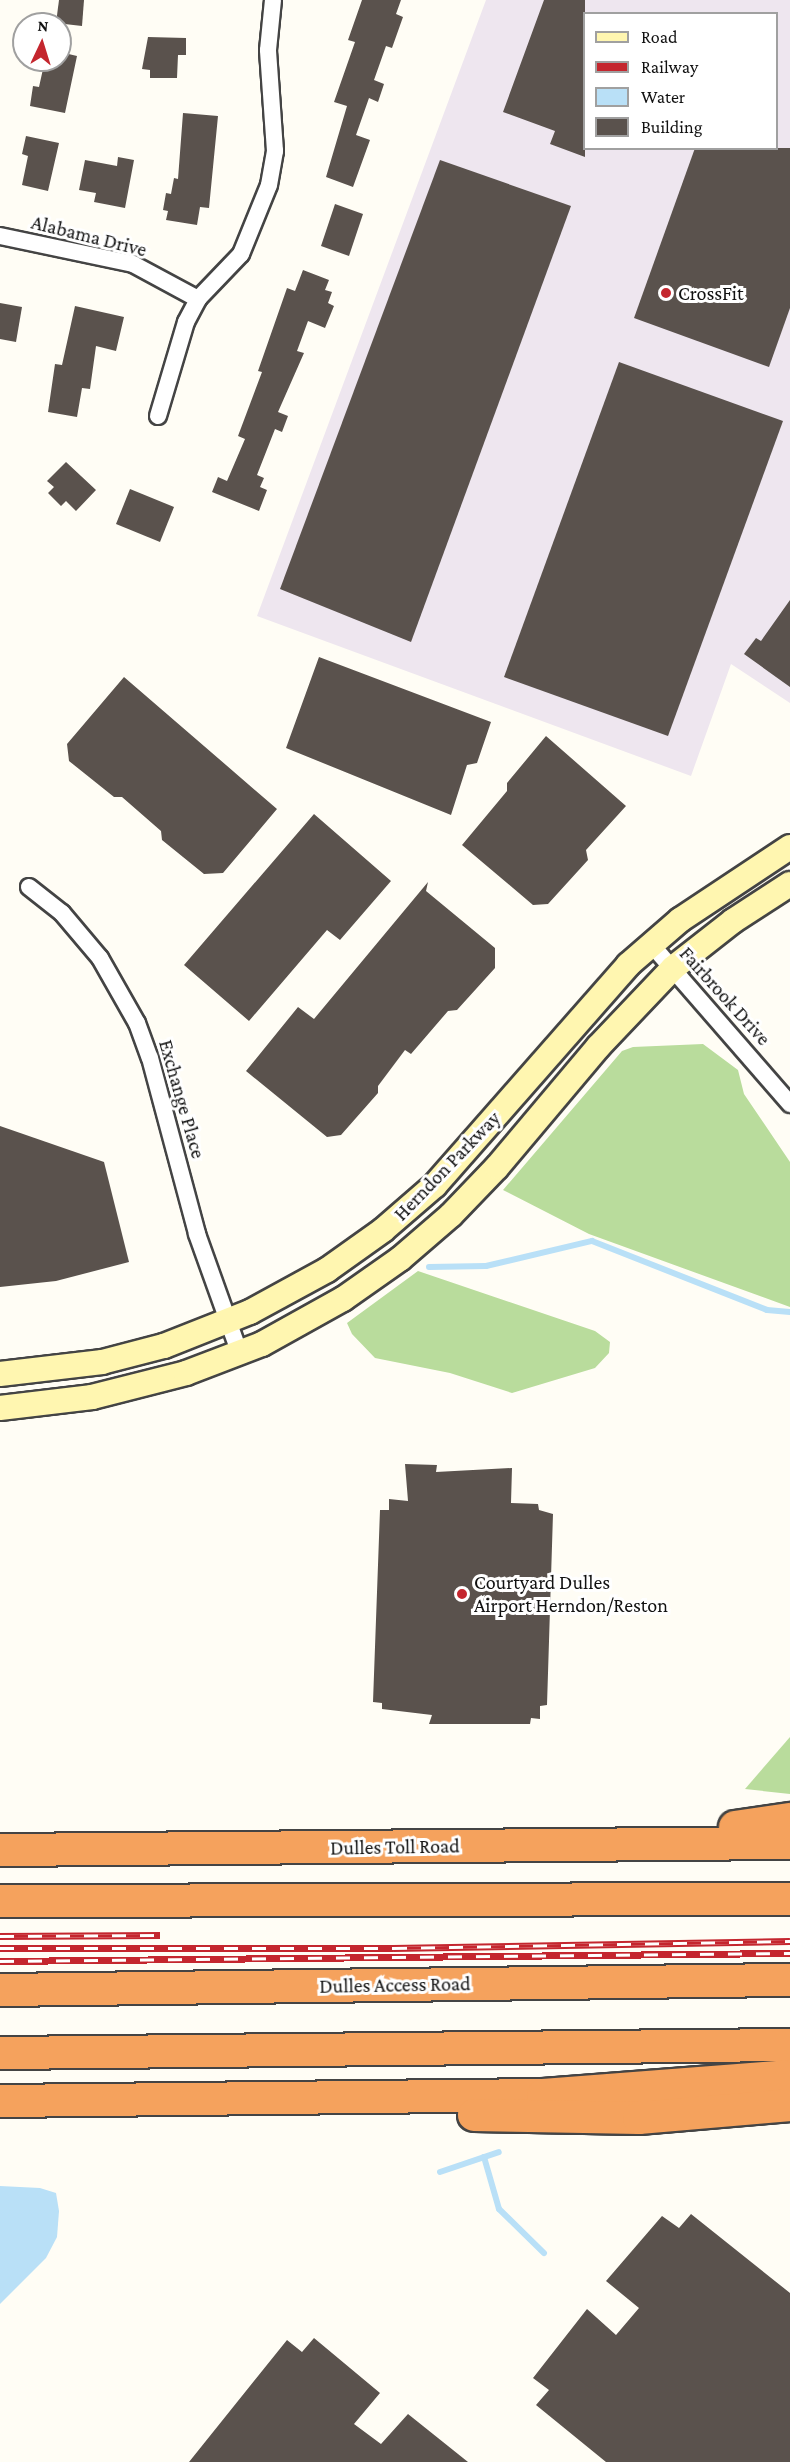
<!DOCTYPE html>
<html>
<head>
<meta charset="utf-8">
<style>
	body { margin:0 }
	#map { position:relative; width:790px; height:2462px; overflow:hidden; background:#fffdf5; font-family:"Crimson Pro",serif }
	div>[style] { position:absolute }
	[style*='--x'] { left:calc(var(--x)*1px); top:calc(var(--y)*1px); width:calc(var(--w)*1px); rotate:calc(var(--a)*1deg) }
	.industrial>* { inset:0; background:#eee6ef }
	.forest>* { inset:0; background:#b9dc9c }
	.water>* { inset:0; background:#b9e0f7 }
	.stream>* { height:6px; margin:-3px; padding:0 3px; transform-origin:3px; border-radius:3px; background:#b9e0f7 }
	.building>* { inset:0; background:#5a524d }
	.roads { filter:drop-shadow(2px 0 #444) drop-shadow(-2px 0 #444) drop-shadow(0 2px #444) drop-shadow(0 -2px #444) }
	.minor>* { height:16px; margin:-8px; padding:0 8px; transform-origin:8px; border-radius:8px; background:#fff }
	.secondary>* { height:24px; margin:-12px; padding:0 12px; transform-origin:12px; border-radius:12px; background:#fff6b0 }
	.motorway>* { height:32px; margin:-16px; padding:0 16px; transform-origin:16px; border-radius:16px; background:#f5a25d }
	.rail>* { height:7px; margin-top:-3.5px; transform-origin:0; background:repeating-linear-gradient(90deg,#fff 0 14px,#c4262e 0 28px); box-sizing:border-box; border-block:2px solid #c4262e }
	.dots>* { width:16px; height:16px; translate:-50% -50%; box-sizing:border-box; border:3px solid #fff; border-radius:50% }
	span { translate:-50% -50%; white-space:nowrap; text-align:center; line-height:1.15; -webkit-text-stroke:6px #fff; paint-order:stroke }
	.street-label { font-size:20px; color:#111 }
	.poi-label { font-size:20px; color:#111 }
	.left { translate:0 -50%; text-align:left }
	.legend { position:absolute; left:583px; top:12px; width:195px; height:138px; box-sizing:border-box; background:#fff; border:2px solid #a0a0a0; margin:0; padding:8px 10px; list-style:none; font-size:18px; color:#111 }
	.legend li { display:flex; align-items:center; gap:12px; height:30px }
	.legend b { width:30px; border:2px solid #a0a0a0 }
	.north { position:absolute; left:12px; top:12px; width:60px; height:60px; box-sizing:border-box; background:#fff; border:2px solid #a0a0a0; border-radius:50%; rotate:4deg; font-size:16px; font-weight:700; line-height:24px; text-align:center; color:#111 }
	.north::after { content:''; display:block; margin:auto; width:21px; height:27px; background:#c4262e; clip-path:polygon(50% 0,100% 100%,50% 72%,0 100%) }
</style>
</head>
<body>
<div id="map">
	<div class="industrial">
		<i style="clip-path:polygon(evenodd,486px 0,790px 0,790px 703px,731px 664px,691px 776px,257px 616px,486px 0,584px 14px,776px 14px,776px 148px,584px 148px,584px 14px)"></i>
	</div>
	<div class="forest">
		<i style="clip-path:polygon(703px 1044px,738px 1070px,744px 1094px,790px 1162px,790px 1307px,589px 1234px,503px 1190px,622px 1051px,633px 1047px)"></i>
		<i style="clip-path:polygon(418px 1271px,595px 1331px,610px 1342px,609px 1353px,595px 1368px,512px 1393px,450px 1373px,375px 1358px,352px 1334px,347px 1323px)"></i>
		<i style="clip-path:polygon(790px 1737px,790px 1794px,745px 1789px)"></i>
	</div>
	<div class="water">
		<i style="clip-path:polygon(0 2186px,40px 2188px,56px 2193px,59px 2211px,57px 2237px,46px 2258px,0 2304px)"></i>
	</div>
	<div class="stream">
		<i style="--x:429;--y:1267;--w:57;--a:-1"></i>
		<i style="--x:486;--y:1266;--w:109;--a:-13.3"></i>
		<i style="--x:592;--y:1241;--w:188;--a:21.5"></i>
		<i style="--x:767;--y:1310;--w:23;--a:5"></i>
		<i style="--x:484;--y:2157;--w:54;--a:73.9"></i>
		<i style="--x:499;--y:2209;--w:63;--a:44.4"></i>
		<i style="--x:440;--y:2172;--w:62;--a:-18.7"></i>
	</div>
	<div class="building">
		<i style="clip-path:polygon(59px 0,84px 0,82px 26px,56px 23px)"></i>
		<i style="clip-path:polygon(362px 0,401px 0,396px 14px,403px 17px,392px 48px,386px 46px,374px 80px,384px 84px,378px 102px,369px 98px,356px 135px,370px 140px,353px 187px,326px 177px,347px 106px,334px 102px,355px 42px,348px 40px)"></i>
		<i style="clip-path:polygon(544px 0,585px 0,585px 157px,550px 144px,555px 131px,503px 112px)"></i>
		<i style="clip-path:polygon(148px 37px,186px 38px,186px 55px,178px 55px,177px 78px,150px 78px,150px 70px,142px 69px)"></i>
		<i style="clip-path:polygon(60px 52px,77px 56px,65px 113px,30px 106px,33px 86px,39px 87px,45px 60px,60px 60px)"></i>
		<i style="clip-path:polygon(183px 113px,218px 116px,209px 208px,200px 207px,197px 225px,166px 220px,168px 211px,163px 210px,166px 193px,171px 194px,174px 178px,178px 179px)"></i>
		<i style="clip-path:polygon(26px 136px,59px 143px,48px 191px,22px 185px,28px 156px,22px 154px)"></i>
		<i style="clip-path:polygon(695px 148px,790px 148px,790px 308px,769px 367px,634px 318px)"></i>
		<i style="clip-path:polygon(118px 157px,134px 160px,125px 208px,94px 202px,96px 193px,79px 190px,85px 160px,117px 166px)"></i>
		<i style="clip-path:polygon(440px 160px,571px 206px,411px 642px,280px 589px)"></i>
		<i style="clip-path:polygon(335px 204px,363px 214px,349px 256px,321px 246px)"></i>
		<i style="clip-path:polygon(303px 270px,329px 280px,325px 290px,332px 292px,328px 303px,334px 306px,325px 328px,308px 321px,297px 351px,304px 353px,278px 412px,288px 416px,282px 432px,275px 429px,257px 475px,264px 478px,260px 487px,267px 490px,259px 511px,212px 492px,218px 477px,227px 481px,245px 439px,238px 436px,262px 372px,258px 371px,287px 288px,295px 291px)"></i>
		<i style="clip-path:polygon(0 303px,22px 307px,16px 342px,0 339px)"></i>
		<i style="clip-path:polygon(75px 306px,124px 317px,116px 351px,96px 346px,90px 389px,82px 388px,77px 417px,48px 412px,55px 364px,62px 365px)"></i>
		<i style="clip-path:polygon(619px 362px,783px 421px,668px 736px,504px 677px)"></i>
		<i style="clip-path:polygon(66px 462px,96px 490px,76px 511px,66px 501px,61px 506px,48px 493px,54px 487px,47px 481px)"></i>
		<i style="clip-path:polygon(130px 489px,174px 507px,160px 542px,116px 524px)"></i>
		<i style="clip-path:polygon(790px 600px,790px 687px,744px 654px,756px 638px,761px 641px)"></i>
		<i style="clip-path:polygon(319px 657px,491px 722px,477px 763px,467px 765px,451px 815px,286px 748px)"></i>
		<i style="clip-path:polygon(124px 677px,277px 809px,223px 873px,204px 874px,162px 840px,161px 831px,122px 797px,114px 797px,69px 761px,67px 744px)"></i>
		<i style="clip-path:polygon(546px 736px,626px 806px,586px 850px,588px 860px,548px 904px,533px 905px,462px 845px,507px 791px,507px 783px)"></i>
		<i style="clip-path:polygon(314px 814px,391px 881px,340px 940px,327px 930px,249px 1021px,184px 965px)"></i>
		<i style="clip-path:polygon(428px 882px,426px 891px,495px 948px,495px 968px,457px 1010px,448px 1011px,411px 1054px,405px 1050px,378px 1086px,378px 1093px,341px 1135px,327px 1137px,246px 1071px,298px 1007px,314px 1019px)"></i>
		<i style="clip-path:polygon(0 1126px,104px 1162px,129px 1262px,56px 1281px,0 1287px)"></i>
		<i style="clip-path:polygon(405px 1464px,437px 1465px,436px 1472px,512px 1468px,511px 1503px,538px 1504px,539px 1510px,553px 1514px,547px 1705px,540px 1706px,540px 1719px,531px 1718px,530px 1724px,429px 1724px,432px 1715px,382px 1709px,382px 1703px,373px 1702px,380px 1510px,389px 1510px,389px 1499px,408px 1501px)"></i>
		<i style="clip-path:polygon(691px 2214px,790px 2293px,790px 2462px,606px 2462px,536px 2405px,549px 2390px,533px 2378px,587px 2309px,616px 2335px,639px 2308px,606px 2281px,662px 2216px,679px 2228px)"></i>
		<i style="clip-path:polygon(314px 2338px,380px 2393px,354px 2424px,381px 2444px,408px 2414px,468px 2462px,189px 2462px,287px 2340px,302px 2352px)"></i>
	</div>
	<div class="roads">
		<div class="minor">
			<i style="--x:0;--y:236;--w:136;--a:11.9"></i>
			<i style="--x:133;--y:264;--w:74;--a:28.3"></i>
			<i style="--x:158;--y:416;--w:98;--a:-73.4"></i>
			<i style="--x:186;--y:322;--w:26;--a:-62"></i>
			<i style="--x:198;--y:299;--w:62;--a:-46.3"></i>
			<i style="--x:241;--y:254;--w:74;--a:-67.9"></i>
			<i style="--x:269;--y:185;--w:35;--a:-80"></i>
			<i style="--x:275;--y:151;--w:101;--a:-94"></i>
			<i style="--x:268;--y:50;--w:50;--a:-84.3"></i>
			<i style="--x:29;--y:887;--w:42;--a:38.2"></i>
			<i style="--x:62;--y:913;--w:59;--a:49.8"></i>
			<i style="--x:100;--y:958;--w:75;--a:60.4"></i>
			<i style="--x:137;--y:1023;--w:37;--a:70"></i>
			<i style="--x:150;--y:1058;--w:182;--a:75"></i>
			<i style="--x:197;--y:1234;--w:127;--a:70.3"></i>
			<i style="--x:651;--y:944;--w:212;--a:49"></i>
		</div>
		<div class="secondary">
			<i style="--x:0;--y:1374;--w:103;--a:-6.7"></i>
			<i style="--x:102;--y:1362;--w:64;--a:-14.5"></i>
			<i style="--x:164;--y:1346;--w:92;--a:-21.6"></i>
			<i style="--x:250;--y:1312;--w:88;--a:-28.6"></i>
			<i style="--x:327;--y:1270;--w:69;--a:-35.5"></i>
			<i style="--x:383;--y:1230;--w:69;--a:-40.9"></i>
			<i style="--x:435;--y:1185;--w:293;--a:-48.7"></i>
			<i style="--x:628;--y:965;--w:69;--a:-40.9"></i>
			<i style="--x:680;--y:920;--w:132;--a:-33.6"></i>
			<i style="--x:0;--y:1408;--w:93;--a:-6.8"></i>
			<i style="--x:92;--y:1397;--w:97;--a:-14.3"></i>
			<i style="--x:186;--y:1373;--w:81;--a:-20.9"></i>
			<i style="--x:262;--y:1344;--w:93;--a:-29.1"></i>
			<i style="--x:343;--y:1299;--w:70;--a:-35.1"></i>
			<i style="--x:400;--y:1259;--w:67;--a:-40.8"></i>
			<i style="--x:451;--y:1215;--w:66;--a:-46.2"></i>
			<i style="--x:497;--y:1167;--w:157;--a:-49.9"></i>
			<i style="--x:598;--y:1047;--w:109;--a:-46.5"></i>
			<i style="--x:673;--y:968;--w:76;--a:-38.1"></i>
			<i style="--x:733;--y:921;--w:68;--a:-33"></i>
		</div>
		<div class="motorway">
			<i style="--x:735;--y:1827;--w:56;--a:-8.3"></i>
			<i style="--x:0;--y:1850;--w:790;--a:-0.51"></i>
			<i style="--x:0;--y:1901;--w:790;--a:-0.15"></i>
			<i style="--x:0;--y:1990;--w:790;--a:-0.73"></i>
			<i style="--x:0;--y:2053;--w:790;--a:-0.58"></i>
			<i style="--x:0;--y:2101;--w:543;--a:-0.63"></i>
			<i style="--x:543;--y:2095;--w:248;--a:-4.4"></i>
			<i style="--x:474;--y:2115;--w:165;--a:1"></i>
			<i style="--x:639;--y:2118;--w:152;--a:-4.9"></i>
		</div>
	</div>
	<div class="rail">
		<i style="--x:0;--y:1936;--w:160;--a:-0.4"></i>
		<i style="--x:0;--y:1948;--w:393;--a:0"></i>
		<i style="--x:393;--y:1948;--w:397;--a:-1"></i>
		<i style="--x:0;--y:1961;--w:790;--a:-0.58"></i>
	</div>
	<div class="dots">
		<i style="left:666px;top:293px;background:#c4262e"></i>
		<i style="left:462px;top:1594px;background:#c4262e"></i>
	</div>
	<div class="street-label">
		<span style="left:89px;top:236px;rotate:14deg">Alabama Drive</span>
		<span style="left:725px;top:996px;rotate:48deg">Fairbrook Drive</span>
		<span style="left:182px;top:1099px;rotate:74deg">Exchange Place</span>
		<span style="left:447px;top:1166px;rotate:-46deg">Herndon Parkway</span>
		<span style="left:395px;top:1847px;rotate:-1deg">Dulles Toll Road</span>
		<span style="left:395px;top:1985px;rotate:-1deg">Dulles Access Road</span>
	</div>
	<div class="poi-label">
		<span class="left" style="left:678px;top:293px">CrossFit</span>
		<span class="left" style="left:474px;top:1594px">Courtyard Dulles<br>Airport Herndon/Reston</span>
	</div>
	<ul class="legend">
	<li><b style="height:8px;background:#fff6b0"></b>Road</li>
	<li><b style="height:8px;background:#c4262e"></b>Railway</li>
	<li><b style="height:16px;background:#b9e0f7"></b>Water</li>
	<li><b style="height:16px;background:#5a524d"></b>Building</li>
	</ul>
	<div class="north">N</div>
</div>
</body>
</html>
